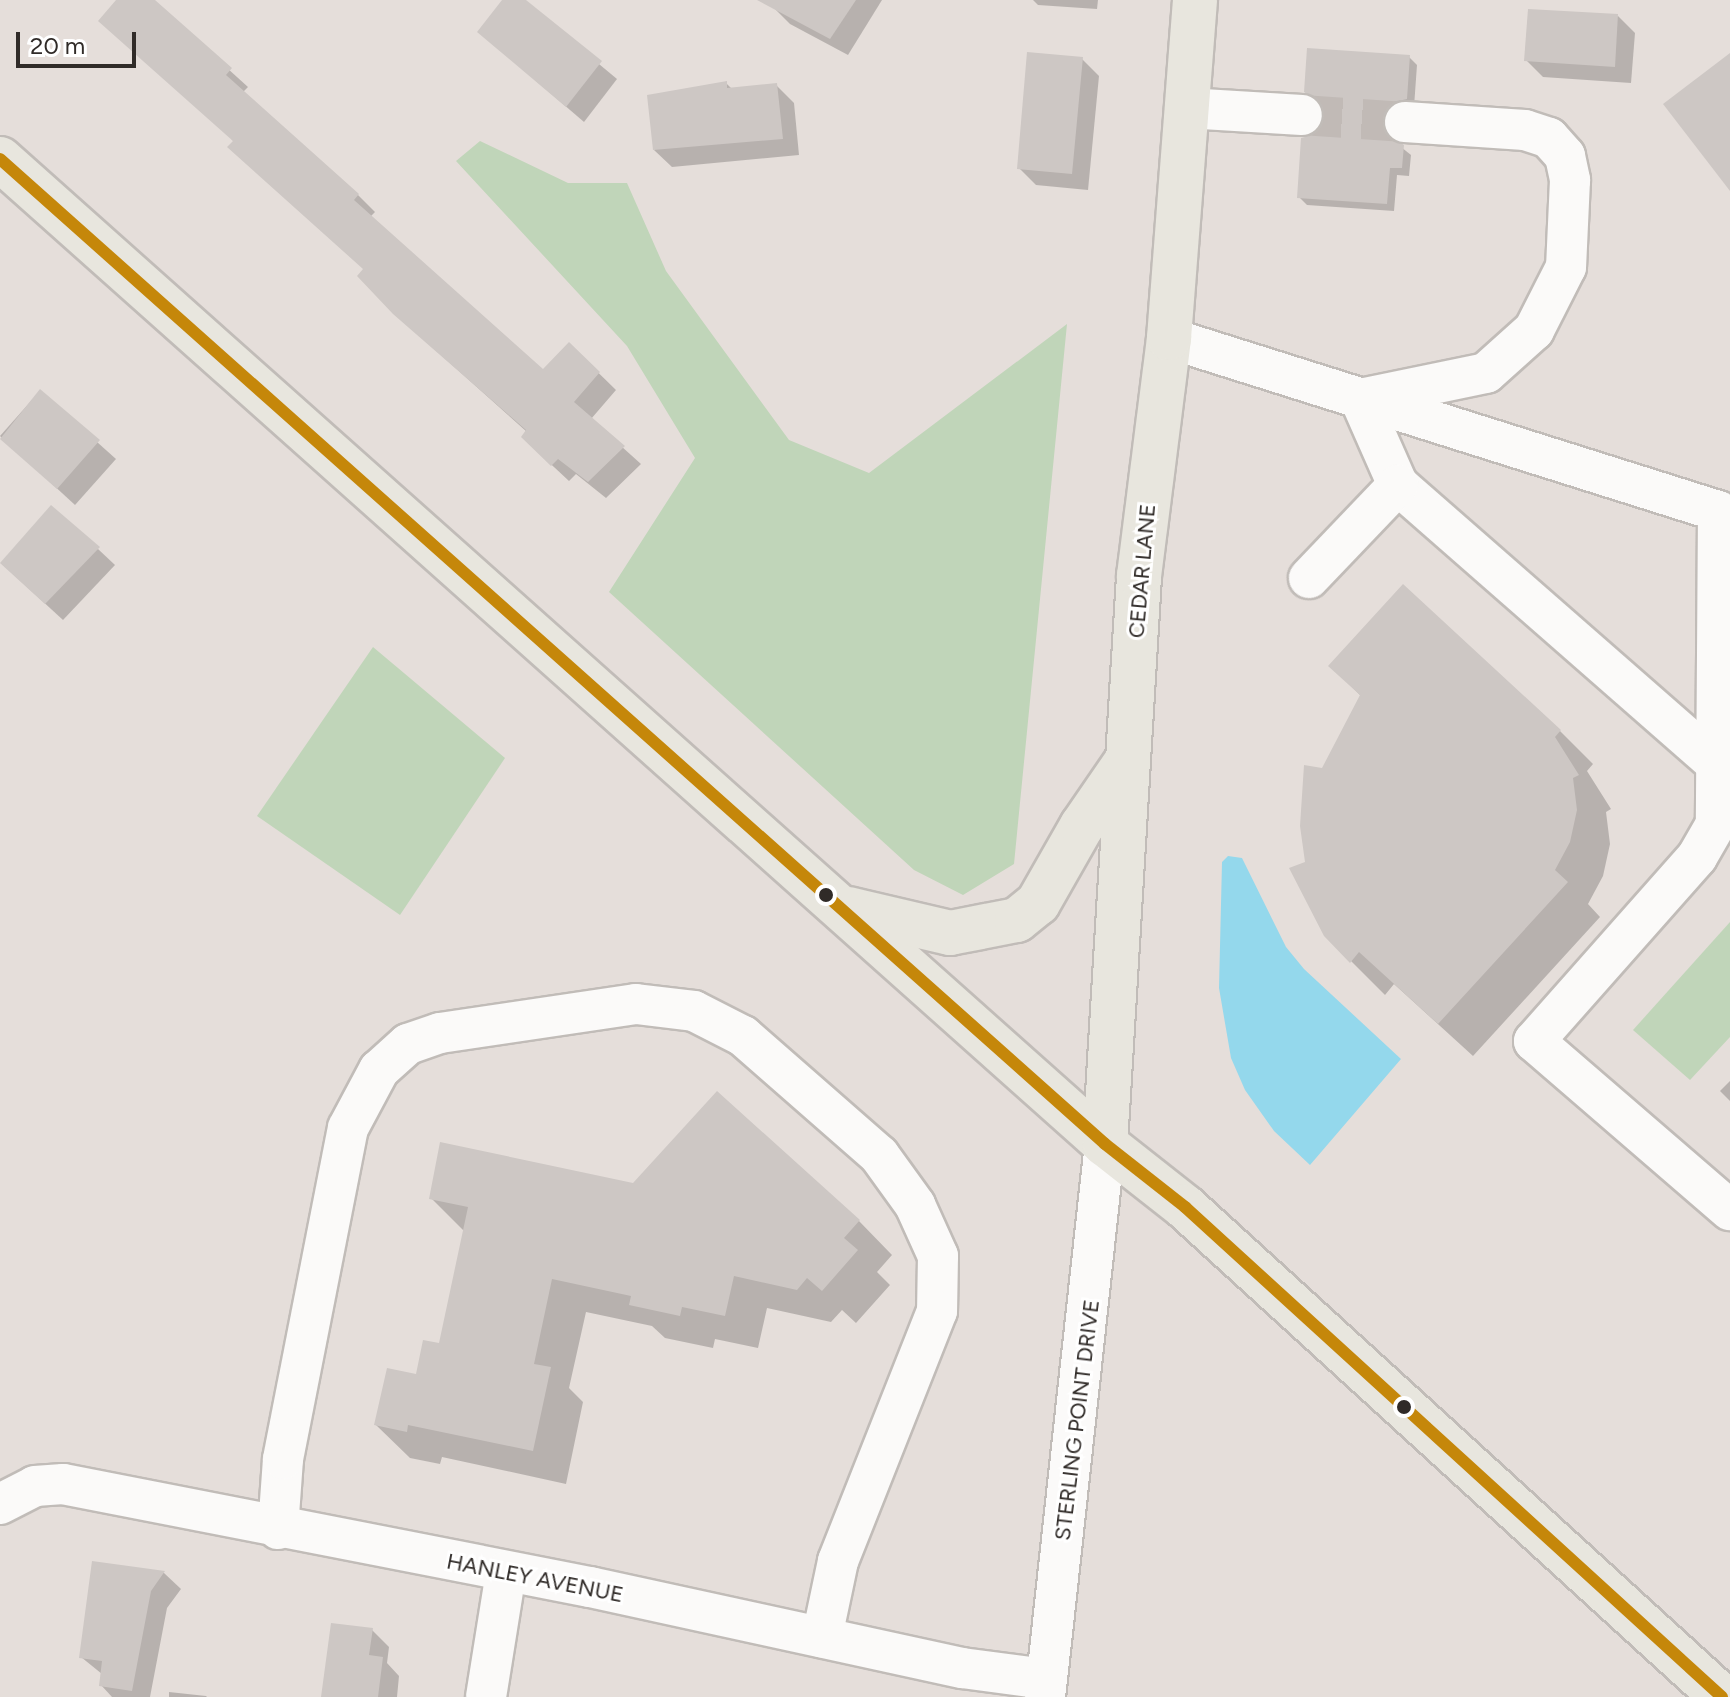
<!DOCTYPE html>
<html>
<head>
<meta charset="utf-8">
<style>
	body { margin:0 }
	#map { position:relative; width:1730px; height:1697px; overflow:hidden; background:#e5deda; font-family:Figtree,sans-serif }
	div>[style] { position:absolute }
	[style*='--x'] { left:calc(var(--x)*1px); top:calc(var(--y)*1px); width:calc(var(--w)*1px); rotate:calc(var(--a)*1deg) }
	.green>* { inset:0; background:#c0d5b9 }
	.water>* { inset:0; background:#94d8ec }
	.shadow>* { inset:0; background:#0003 }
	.building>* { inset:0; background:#cdc7c4 }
	.minor-tunnel>* { height:40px; margin-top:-20px; transform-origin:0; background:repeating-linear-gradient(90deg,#c1bab6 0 40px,transparent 0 60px) }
	.roads { filter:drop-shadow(2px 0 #c1bcb8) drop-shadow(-2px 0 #c1bcb8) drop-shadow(0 2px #c1bcb8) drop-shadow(0 -2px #c1bcb8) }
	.minor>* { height:40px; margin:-20px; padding:0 20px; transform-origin:20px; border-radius:20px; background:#fbfaf9 }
	.major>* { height:44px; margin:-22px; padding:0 22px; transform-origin:22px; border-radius:22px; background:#e8e6de }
	.bus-1>* { height:12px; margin:-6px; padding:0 6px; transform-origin:6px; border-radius:6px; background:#c5870a }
	.dots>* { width:22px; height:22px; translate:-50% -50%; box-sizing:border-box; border:4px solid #fff; border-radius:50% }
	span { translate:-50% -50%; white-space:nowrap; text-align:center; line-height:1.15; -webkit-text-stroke:6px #fff; paint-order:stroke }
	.street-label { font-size:22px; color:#302b28 }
	.scale { position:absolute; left:16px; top:32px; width:120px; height:36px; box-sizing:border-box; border:4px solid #302b28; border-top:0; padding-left:10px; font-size:24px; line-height:28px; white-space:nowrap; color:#302b28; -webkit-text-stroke:6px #fff; paint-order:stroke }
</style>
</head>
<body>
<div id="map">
	<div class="green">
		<i style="clip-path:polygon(480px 141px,568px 183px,627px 183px,666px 271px,789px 440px,869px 473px,1067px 324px,1014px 864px,963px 895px,914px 870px,609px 592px,695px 458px,627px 346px,456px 161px)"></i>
		<i style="clip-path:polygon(373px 647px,505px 758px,400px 915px,257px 816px)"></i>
		<i style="clip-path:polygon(1730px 922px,1730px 1037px,1690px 1080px,1633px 1030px)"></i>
	</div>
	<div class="water">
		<i style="clip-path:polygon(1228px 856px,1242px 858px,1286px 947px,1304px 969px,1401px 1059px,1310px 1165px,1274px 1131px,1245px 1090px,1231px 1058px,1219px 988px,1222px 862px)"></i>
	</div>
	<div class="shadow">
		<i style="clip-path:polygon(119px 0,152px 0,248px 87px,243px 92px,358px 195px,375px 212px,370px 217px,543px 372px,569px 344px,616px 390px,591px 419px,641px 464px,606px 498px,576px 474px,569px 481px,540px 454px,527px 432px,394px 313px,365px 270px,234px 142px)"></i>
		<i style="clip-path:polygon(505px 0,522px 0,617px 79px,584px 122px,479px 32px)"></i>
		<i style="clip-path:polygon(776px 0,882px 0,848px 55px,790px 24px,773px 7px)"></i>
		<i style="clip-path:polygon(1033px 0,1098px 0,1097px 9px,1038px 5px)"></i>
		<i style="clip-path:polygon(1618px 16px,1635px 33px,1631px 83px,1543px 77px,1526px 60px)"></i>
		<i style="clip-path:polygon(1409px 57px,1417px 65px,1414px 107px,1389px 128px,1391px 139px,1411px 155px,1409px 176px,1397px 175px,1394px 211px,1307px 205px,1299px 197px,1314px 137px,1327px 118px,1325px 107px,1306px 91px)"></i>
		<i style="clip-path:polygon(1082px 59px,1099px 76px,1088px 190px,1036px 185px,1019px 168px)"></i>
		<i style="clip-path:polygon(726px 83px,733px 90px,777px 86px,794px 103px,799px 155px,672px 167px,654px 150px)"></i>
		<i style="clip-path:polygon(40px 391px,116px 459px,75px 505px,0 436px)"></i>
		<i style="clip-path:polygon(98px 549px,115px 565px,63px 620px,2px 564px)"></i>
		<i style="clip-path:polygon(1331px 666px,1560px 731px,1593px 764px,1587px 771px,1611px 809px,1606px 812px,1610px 844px,1603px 876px,1588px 904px,1600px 917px,1473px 1056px,1394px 984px,1385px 995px,1325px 935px,1307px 864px,1323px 770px,1362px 697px)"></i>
		<i style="clip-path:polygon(1730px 1081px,1730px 1101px,1720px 1091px)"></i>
		<i style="clip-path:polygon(634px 1186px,859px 1221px,892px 1255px,877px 1272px,890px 1285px,856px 1323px,842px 1310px,831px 1322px,767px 1308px,758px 1348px,715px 1339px,713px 1348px,665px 1338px,652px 1326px,586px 1312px,569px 1388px,583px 1402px,566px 1484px,442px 1457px,440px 1464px,410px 1458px,376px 1425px,440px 1346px,465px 1232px,431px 1198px)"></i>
		<i style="clip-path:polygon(93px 1564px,164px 1573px,181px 1589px,167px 1608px,150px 1697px,112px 1697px,101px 1685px,102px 1674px,81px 1657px)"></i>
		<i style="clip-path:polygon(372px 1630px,389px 1647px,387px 1663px,399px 1676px,397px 1697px,323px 1697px)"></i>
		<i style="clip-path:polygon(169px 1692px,206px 1696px,207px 1697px,169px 1697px)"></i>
	</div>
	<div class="building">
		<i style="clip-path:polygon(116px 0,155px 0,232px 68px,226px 75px,359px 194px,354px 200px,543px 369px,569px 342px,600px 372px,574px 402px,625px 446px,588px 482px,558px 459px,551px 466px,521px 437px,526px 430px,393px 314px,357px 276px,363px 269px,227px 147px,233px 141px,98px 21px)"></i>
		<i style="clip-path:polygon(502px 0,526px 0,602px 61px,566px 107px,477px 32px)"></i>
		<i style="clip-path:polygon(757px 0,856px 0,830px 39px)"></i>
		<i style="clip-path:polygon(1528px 9px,1618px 14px,1615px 67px,1524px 61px)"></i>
		<i style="clip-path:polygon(1307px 48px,1410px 55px,1407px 99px,1394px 102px,1382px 120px,1385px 133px,1404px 145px,1402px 168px,1390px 168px,1387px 204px,1297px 198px,1301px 138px,1313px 135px,1325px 117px,1322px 104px,1304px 92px)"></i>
		<i style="clip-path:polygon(1027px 52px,1083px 57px,1072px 174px,1017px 169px)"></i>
		<i style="clip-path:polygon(1730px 53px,1730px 191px,1663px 104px)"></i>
		<i style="clip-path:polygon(727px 81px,727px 88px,777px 83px,783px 139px,653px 150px,647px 95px)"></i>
		<i style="clip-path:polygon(40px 389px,100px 440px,57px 489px,0 439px)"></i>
		<i style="clip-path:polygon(51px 505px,100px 547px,45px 604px,0 563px)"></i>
		<i style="clip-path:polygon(1403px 584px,1561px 730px,1555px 737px,1579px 775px,1573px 778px,1577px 810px,1570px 842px,1555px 870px,1568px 882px,1438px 1024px,1359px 952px,1350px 963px,1324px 936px,1289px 868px,1305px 862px,1300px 826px,1304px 765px,1322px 768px,1360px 695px,1328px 666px)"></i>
		<i style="clip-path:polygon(717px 1091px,860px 1220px,844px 1238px,858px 1250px,822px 1291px,807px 1278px,797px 1290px,734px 1276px,725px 1316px,682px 1307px,680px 1316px,629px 1305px,631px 1296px,552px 1279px,534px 1364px,551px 1367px,533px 1451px,408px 1425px,407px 1432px,374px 1425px,387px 1368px,416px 1374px,423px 1340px,439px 1343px,468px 1207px,429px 1199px,440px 1142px,633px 1183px)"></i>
		<i style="clip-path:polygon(92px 1561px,165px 1571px,151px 1591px,132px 1691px,99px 1686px,102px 1661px,79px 1658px)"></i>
		<i style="clip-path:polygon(331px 1623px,373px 1628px,369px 1655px,383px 1657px,378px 1697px,321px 1697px)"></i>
	</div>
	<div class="minor-tunnel">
		<i style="--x:1302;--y:115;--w:103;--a:3.9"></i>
	</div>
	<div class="roads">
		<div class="minor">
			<i style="--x:1186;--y:108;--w:116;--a:3.5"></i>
			<i style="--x:1405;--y:122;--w:120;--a:3.8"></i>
			<i style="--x:1525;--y:130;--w:25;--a:18"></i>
			<i style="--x:1549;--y:138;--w:24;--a:48"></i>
			<i style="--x:1565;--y:156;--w:25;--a:78"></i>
			<i style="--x:1570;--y:180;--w:87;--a:92.6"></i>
			<i style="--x:1566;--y:267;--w:71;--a:116.9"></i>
			<i style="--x:1534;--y:330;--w:64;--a:138.1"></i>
			<i style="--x:1486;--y:373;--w:129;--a:168.3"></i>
			<i style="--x:1360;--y:399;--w:94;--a:66.2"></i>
			<i style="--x:1398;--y:485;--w:422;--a:41.2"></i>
			<i style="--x:1169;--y:338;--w:576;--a:17.49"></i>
			<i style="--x:1718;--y:511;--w:313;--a:90.4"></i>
			<i style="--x:1716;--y:824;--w:38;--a:120"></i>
			<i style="--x:1697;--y:857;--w:246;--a:131.5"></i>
			<i style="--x:1534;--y:1041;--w:259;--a:40.8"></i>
			<i style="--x:1309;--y:578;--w:129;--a:-46.3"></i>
			<i style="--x:0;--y:1504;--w:39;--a:-27"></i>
			<i style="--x:35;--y:1486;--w:28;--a:-4"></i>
			<i style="--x:63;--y:1484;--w:537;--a:11.06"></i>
			<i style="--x:590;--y:1587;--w:381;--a:12.3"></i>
			<i style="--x:962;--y:1668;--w:85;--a:7.5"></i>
			<i style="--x:278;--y:1529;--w:70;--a:-85.9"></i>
			<i style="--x:283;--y:1459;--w:337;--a:-78.9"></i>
			<i style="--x:348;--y:1128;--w:66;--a:-61.9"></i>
			<i style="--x:379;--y:1070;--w:39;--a:-42"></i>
			<i style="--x:408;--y:1044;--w:34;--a:-19"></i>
			<i style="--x:440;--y:1033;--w:198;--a:-8.4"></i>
			<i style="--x:636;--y:1004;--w:58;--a:6.9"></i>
			<i style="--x:694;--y:1011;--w:55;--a:27"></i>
			<i style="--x:743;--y:1036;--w:181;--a:41.2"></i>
			<i style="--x:879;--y:1155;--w:62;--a:54.2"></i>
			<i style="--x:915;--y:1205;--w:56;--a:65.7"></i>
			<i style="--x:938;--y:1256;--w:55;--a:91"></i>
			<i style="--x:937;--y:1311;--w:269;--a:111.6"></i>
			<i style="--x:838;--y:1561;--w:78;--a:101.9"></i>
			<i style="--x:486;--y:1697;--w:127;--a:-80.9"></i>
			<i style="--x:1045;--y:1697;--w:556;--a:-83.81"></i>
		</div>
		<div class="major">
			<i style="--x:0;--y:159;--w:1480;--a:41.71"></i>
			<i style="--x:1105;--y:1144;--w:102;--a:38.2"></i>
			<i style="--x:1185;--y:1207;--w:727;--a:42.38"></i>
			<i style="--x:848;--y:909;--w:105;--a:13.2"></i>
			<i style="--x:950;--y:933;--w:68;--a:-11"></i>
			<i style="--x:1017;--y:920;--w:27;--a:-39"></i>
			<i style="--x:1038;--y:903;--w:89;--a:-60.3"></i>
			<i style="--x:1082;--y:826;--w:81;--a:-55.5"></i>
			<i style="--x:1105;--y:1144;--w:569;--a:-86.57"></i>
			<i style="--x:1139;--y:576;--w:240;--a:-82.8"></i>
			<i style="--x:1169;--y:338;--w:339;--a:-85.6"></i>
		</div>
	</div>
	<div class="bus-1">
		<i style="--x:0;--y:159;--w:1480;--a:41.71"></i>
		<i style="--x:1105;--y:1144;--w:102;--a:38.2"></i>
		<i style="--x:1185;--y:1207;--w:727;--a:42.38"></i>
	</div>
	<div class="dots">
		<i style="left:826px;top:895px;background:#302b28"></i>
		<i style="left:1404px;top:1407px;background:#302b28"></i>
	</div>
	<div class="street-label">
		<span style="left:1142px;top:571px;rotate:-85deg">CEDAR LANE</span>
		<span style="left:1077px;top:1420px;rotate:-83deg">STERLING POINT DRIVE</span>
		<span style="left:535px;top:1578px;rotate:11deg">HANLEY AVENUE</span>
	</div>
	<div class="scale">20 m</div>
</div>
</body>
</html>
